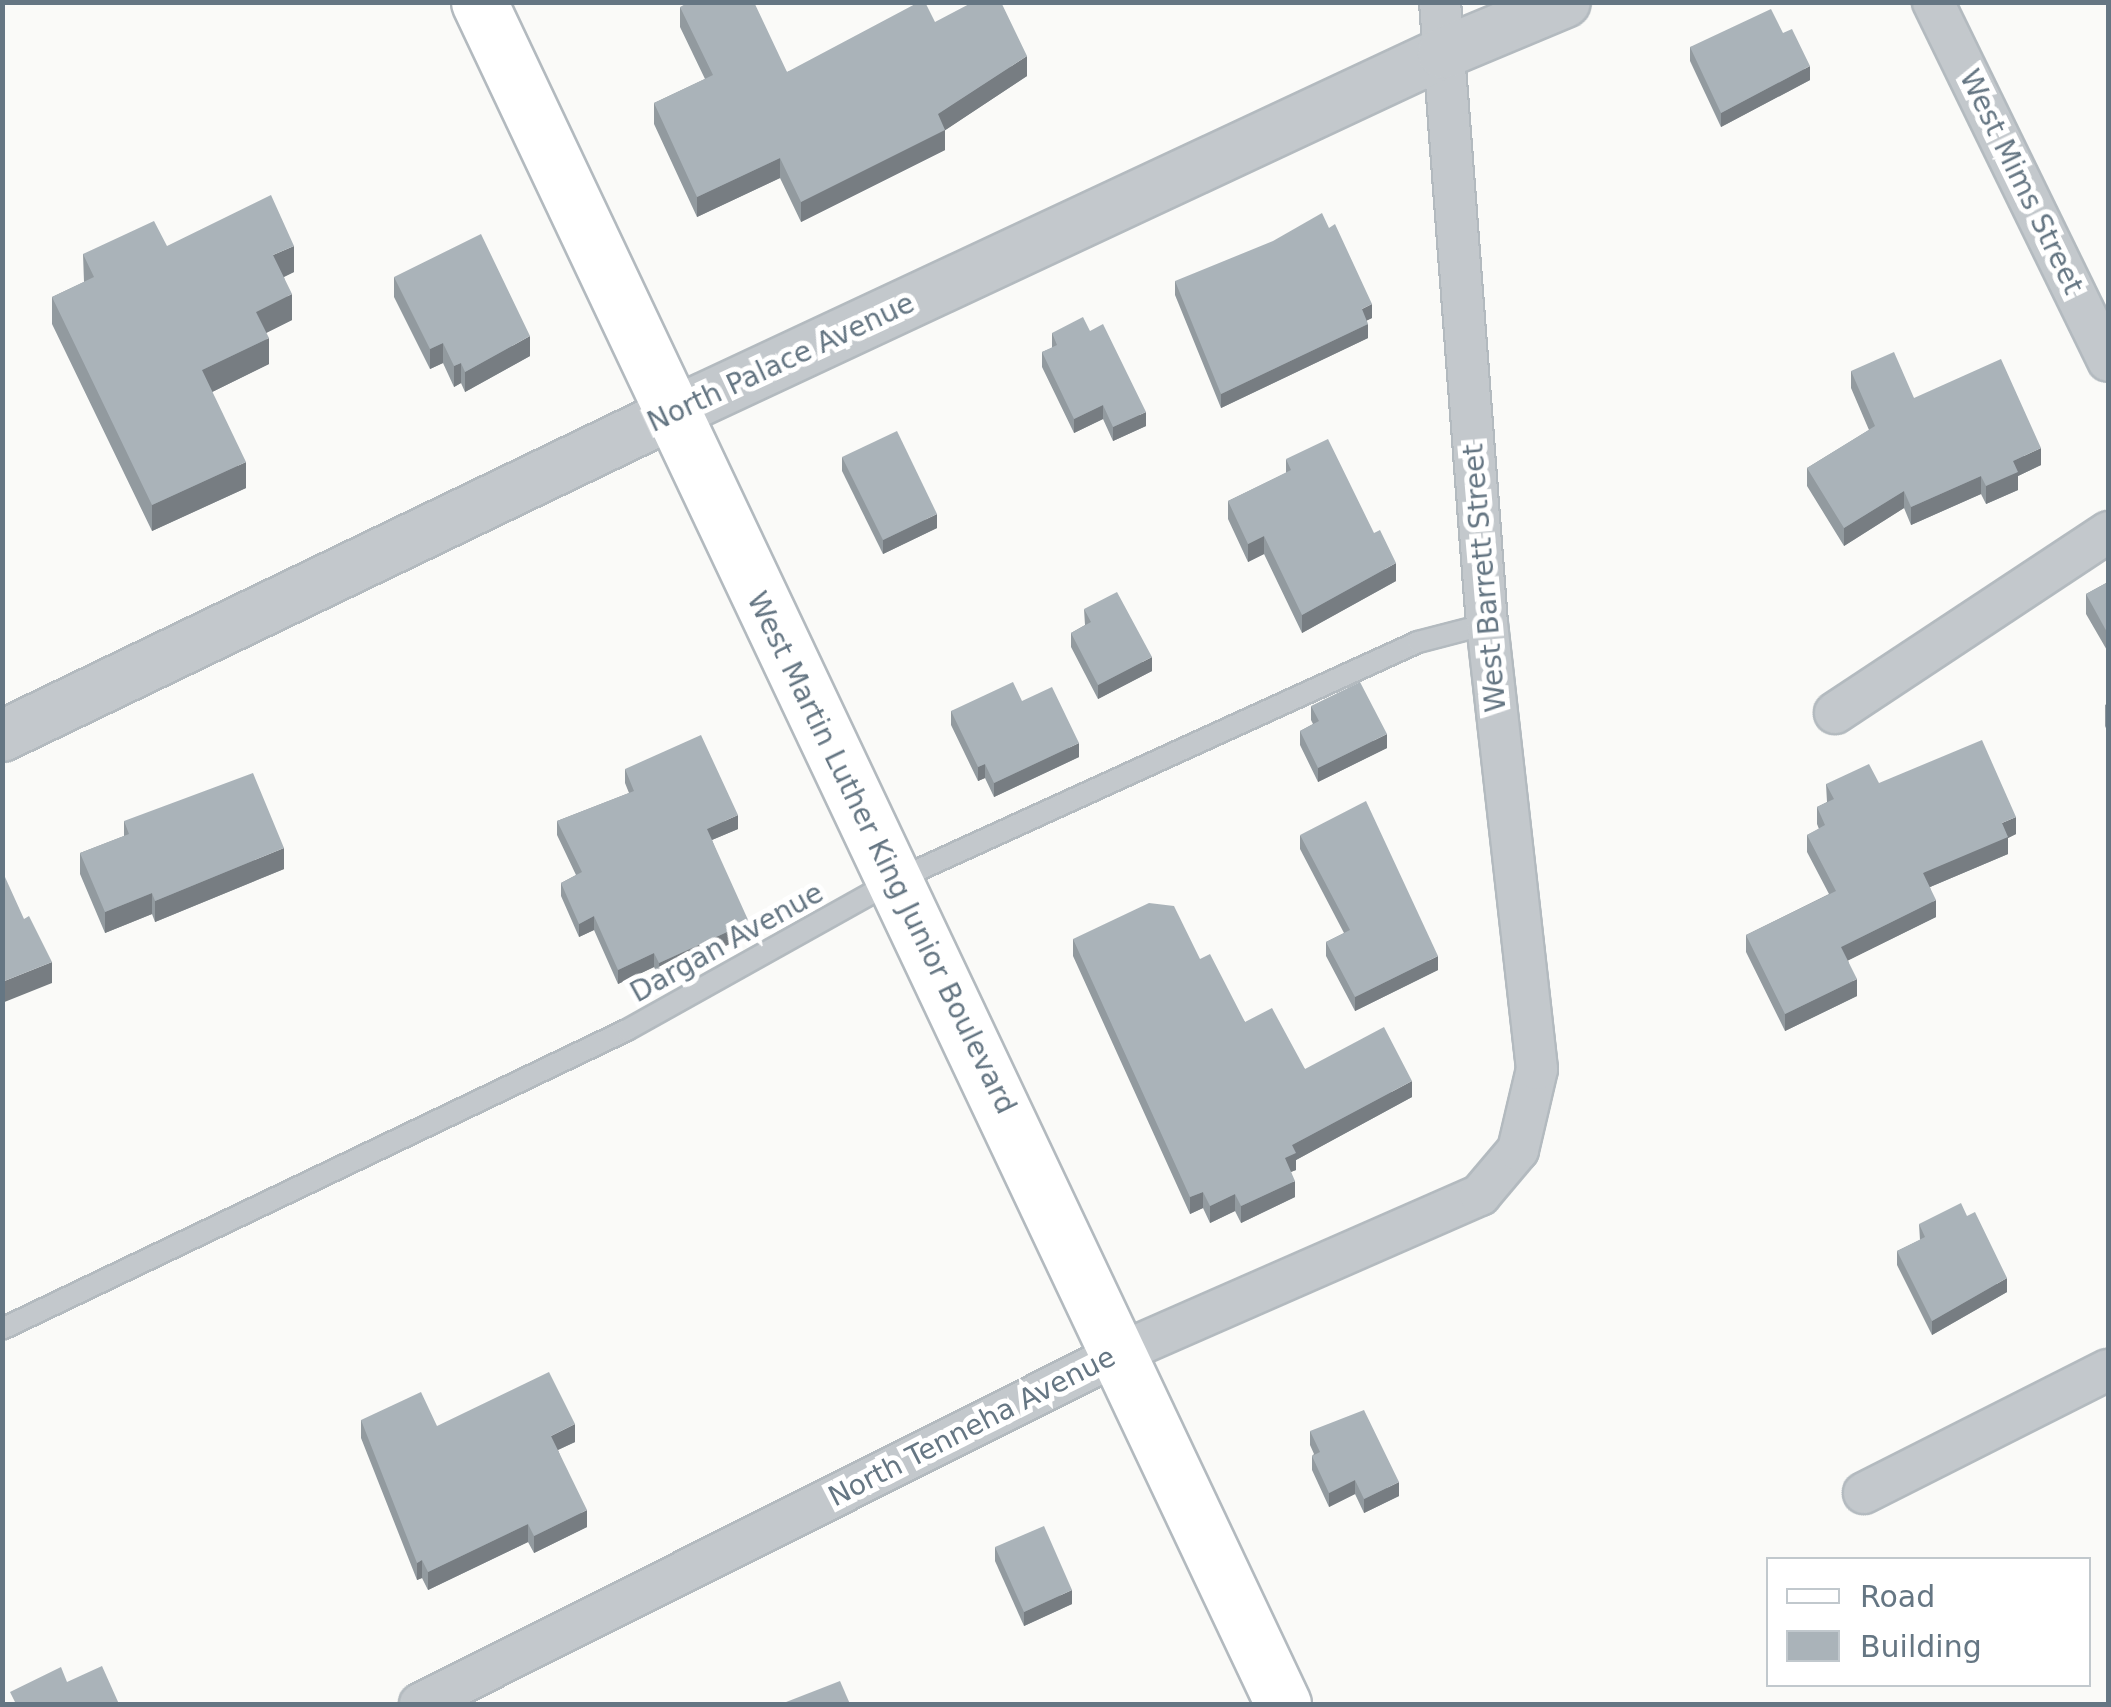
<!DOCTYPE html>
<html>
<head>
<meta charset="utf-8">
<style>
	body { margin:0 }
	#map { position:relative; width:2111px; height:1707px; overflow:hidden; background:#fafaf8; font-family:"DejaVu Sans",sans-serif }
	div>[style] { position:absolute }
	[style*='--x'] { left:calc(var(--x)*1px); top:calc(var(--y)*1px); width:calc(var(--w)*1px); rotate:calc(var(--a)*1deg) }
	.roads { filter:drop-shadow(2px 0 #b3babf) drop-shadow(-2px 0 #b3babf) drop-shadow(0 2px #b3babf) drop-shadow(0 -2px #b3babf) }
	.service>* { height:20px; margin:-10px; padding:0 10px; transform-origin:10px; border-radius:10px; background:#c3c8cc }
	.minor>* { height:40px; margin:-20px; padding:0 20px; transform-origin:20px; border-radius:20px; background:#c3c8cc }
	.tertiary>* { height:50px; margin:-25px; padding:0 25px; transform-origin:25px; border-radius:25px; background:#c3c8cc }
	.secondary>* { height:55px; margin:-27.5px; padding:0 27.5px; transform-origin:27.5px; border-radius:27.5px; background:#fff }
	.wall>* { inset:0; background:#929a9f }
	.shaded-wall>* { inset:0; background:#777d82 }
	.building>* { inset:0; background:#aab3b9 }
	span { translate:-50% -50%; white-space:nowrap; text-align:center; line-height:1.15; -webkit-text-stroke:10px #fff; paint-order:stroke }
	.street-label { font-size:28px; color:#657683 }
	.frame { position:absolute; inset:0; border:5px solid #657683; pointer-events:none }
	.legend { position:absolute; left:1766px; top:1557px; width:325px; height:130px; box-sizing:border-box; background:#fff; border:2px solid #c1c8cd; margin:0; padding:12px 18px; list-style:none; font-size:30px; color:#657683 }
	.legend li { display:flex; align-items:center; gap:20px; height:50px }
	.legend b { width:50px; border:2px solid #c1c8cd }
</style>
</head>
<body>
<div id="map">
	<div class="roads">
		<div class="service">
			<i style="--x:2;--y:1329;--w:693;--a:-25.57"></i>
			<i style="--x:627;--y:1030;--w:306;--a:-29.2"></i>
			<i style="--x:894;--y:881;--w:576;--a:-24.52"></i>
			<i style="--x:1418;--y:642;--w:71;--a:-14.6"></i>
		</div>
		<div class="minor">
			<i style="--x:1933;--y:2;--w:399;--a:64"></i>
			<i style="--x:1835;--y:713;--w:328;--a:-33.5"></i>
			<i style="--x:1864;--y:1493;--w:273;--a:-26.8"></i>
			<i style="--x:420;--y:1704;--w:783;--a:-26.63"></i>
			<i style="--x:1120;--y:1353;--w:393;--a:-23.7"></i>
			<i style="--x:1480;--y:1195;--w:59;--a:-49.8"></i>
			<i style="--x:1518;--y:1150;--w:83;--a:-76.8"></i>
			<i style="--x:1537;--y:1069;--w:448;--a:-96.4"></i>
			<i style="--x:1487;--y:624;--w:624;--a:-94.32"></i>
		</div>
		<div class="tertiary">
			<i style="--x:2;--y:736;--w:742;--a:-25.7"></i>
			<i style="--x:671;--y:414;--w:852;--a:-25.06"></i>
			<i style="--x:1443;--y:53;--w:132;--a:-22.7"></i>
		</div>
		<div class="secondary">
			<i style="--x:479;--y:2;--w:1882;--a:64.71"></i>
		</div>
	</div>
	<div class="wall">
		<i style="clip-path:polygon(680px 7px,787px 72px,935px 22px,1027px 76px,945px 130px,945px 150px,801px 222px,780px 178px,697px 217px,654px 124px,654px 103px,705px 79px,680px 27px)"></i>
		<i style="clip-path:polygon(1783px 33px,1810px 80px,1721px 127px,1690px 61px,1690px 47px)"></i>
		<i style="clip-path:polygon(167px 246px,294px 272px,284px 277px,292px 320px,266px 333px,269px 364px,212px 392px,246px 488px,152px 531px,52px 324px,52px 297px,84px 282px,83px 254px)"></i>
		<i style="clip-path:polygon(394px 277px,530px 356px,465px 392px,461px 383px,454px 387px,443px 363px,430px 369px,394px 297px)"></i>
		<i style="clip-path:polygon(1175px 281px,1372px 318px,1367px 320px,1368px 338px,1221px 408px,1175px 295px)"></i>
		<i style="clip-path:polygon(1090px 331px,1146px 426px,1113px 441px,1103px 419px,1074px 433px,1042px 367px,1042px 352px,1052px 348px,1052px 333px)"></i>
		<i style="clip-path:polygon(1851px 371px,1914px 398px,2041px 465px,2018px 476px,2018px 490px,1986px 504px,1981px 494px,1911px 525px,1904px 508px,1844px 546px,1807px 486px,1807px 468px,1869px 430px,1851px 388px)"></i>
		<i style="clip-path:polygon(842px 457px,937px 528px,883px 554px,842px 471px)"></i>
		<i style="clip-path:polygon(1286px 459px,1396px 581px,1302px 633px,1264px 554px,1248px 562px,1228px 519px,1228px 501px,1286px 473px)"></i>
		<i style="clip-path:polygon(2108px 582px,2108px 675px,2107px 673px,2108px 652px,2086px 614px,2086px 594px)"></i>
		<i style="clip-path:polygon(1084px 609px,1152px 671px,1098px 699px,1071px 647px,1071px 633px,1085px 625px)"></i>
		<i style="clip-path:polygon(1022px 701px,1079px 757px,994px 797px,985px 778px,978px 781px,951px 725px,951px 711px)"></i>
		<i style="clip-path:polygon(2108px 703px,2108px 733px,2105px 726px,2105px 705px)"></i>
		<i style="clip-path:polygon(1311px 706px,1387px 748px,1318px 782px,1300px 745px,1300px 731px,1313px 724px,1311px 720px)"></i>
		<i style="clip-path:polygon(625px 769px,738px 829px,712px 840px,749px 935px,659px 977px,654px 967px,618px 984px,594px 930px,579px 937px,561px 896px,561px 883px,576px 875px,557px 835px,557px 821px,629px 793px,625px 783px)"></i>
		<i style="clip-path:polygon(1879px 783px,2016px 834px,2008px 838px,2008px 854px,1930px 887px,1936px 917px,1848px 960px,1857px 996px,1785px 1031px,1746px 952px,1746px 935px,1829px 894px,1807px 852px,1807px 835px,1819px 829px,1817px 824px,1817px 807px,1827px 802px,1826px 784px)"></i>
		<i style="clip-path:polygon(124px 821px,284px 869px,155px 922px,152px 914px,105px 933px,80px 874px,80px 853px,124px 836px)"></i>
		<i style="clip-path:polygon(1300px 835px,1438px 970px,1355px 1011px,1326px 956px,1326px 942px,1344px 933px,1300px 849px)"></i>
		<i style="clip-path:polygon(1073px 939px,1200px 959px,1245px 1022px,1305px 1069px,1412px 1097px,1296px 1160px,1296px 1170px,1291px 1172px,1295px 1197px,1241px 1223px,1235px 1211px,1210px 1223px,1203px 1208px,1190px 1214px,1073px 956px)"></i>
		<i style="clip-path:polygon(1919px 1224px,2007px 1292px,1932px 1335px,1897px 1265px,1897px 1251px,1920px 1240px)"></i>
		<i style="clip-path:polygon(361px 1420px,437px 1426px,575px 1442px,558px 1450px,587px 1527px,534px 1553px,528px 1542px,428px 1590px,422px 1578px,417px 1580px,361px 1438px)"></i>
		<i style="clip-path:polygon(1310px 1431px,1399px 1496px,1364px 1513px,1355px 1494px,1329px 1507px,1312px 1470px,1312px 1456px,1314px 1454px,1310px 1445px)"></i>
		<i style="clip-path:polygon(995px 1547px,1072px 1604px,1024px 1626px,995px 1561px)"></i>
	</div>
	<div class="shaded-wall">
		<i style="clip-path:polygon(1027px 56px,1027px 76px,944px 131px,945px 130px,945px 150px,801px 222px,801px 202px)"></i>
		<i style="clip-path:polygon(1810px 66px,1810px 80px,1721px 127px,1721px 113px)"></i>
		<i style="clip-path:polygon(780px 158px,780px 178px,697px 217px,697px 197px)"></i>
		<i style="clip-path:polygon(294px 246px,294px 272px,273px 282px,273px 255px)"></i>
		<i style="clip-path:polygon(292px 294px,292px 320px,256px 338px,256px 312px)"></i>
		<i style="clip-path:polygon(1372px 304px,1372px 318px,1362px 323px,1362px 309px)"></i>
		<i style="clip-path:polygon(1368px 324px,1368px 338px,1221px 408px,1221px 394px)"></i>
		<i style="clip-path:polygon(530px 336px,530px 356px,465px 392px,465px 372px)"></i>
		<i style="clip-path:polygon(269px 338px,269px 364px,202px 397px,202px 370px)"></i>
		<i style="clip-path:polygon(443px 343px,443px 363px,430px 369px,430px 349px)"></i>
		<i style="clip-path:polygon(461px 363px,461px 383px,454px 387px,454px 366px)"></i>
		<i style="clip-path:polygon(1103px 405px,1103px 419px,1074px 433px,1074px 419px)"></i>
		<i style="clip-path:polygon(1146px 412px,1146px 426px,1113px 441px,1113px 427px)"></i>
		<i style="clip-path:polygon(2041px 448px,2041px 465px,2018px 476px,2018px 490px,1986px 504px,1986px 486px,2013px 461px)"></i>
		<i style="clip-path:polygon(246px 462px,246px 488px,152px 531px,152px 505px)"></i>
		<i style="clip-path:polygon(1981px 476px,1981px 494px,1911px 525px,1911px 507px)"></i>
		<i style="clip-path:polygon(1904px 491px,1904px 508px,1844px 546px,1844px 528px)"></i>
		<i style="clip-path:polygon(937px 514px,937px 528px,883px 554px,883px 540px)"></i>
		<i style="clip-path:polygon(1264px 536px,1264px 554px,1248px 562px,1248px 544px)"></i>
		<i style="clip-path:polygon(1396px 563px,1396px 581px,1302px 633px,1302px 615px)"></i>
		<i style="clip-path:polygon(1152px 657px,1152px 671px,1098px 699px,1098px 685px)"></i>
		<i style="clip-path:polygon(1387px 734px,1387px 748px,1318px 782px,1318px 768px)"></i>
		<i style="clip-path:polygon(1079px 743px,1079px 757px,994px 797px,994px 783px)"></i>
		<i style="clip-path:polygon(985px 764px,985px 778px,978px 781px,978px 767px)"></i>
		<i style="clip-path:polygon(738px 815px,738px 829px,707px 842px,707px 829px)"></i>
		<i style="clip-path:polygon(2016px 817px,2016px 834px,2008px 838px,2008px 854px,1923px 890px,1923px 873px,2002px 823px)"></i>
		<i style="clip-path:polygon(284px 848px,284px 869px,155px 922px,155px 901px)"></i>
		<i style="clip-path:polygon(152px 893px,152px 914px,105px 933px,105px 912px)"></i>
		<i style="clip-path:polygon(1936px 900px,1936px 917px,1841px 964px,1841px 947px)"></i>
		<i style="clip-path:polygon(594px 916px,594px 930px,579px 937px,579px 924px)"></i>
		<i style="clip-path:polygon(749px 922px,749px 935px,659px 977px,659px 963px)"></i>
		<i style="clip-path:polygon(654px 953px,654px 967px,618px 984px,618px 970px)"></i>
		<i style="clip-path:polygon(1438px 956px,1438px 970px,1355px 1011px,1355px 997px)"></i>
		<i style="clip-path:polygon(52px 962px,52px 983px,2px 1003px,2px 982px)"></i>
		<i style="clip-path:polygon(1857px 979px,1857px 996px,1785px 1031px,1785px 1014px)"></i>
		<i style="clip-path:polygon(1412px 1081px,1412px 1097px,1296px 1160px,1296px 1170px,1285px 1174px,1285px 1158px,1292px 1145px)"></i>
		<i style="clip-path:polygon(1295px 1181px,1295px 1197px,1241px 1223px,1241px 1206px)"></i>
		<i style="clip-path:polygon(1203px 1192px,1203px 1208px,1190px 1214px,1190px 1197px)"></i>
		<i style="clip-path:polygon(1235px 1194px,1235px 1211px,1210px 1223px,1210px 1206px)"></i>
		<i style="clip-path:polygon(2007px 1278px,2007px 1292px,1932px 1335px,1932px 1321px)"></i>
		<i style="clip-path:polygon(575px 1424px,575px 1442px,551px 1453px,551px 1436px)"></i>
		<i style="clip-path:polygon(1355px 1480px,1355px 1494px,1329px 1507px,1329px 1493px)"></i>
		<i style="clip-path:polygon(1399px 1482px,1399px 1496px,1364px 1513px,1364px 1499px)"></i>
		<i style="clip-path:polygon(587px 1510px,587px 1527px,534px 1553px,534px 1536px)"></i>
		<i style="clip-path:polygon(528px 1524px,528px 1542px,428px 1590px,428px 1572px)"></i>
		<i style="clip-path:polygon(422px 1560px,422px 1578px,417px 1580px,417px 1563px)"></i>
		<i style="clip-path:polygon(1072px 1590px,1072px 1604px,1024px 1626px,1024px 1612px)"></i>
	</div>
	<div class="building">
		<i style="clip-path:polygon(689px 2px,754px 2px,787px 72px,919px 2px,925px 2px,935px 22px,973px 2px,1001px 2px,1027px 56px,938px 114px,945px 130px,801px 202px,780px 158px,697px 197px,654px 103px,713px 75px,680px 7px)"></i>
		<i style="clip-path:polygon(1771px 9px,1783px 33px,1792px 29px,1810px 66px,1721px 113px,1690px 47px)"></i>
		<i style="clip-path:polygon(271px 195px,294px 246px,273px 255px,292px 294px,256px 312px,269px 338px,202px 370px,246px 462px,152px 505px,52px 297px,94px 277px,83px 254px,154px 221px,167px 246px)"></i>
		<i style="clip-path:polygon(1322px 213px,1329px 228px,1335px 224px,1372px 304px,1362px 309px,1368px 324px,1221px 394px,1175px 281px,1273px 241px)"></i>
		<i style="clip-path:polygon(481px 234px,530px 336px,465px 372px,461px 363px,454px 366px,443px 343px,430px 349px,394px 277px)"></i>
		<i style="clip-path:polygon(1083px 317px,1090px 331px,1103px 324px,1146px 412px,1113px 427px,1103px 405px,1074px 419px,1042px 352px,1057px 345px,1052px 333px)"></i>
		<i style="clip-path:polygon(1894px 352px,1914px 398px,2001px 359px,2041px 448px,2013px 461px,2018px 472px,1986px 486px,1981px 476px,1911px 507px,1904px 491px,1844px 528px,1807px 468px,1875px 426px,1851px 371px)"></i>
		<i style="clip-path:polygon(897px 431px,937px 514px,883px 540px,842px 457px)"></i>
		<i style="clip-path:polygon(1328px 439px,1374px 533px,1380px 530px,1396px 563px,1302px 615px,1264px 536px,1248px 544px,1228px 501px,1291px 470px,1286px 459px)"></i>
		<i style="clip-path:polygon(2108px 582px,2108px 634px,2086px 594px)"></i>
		<i style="clip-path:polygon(1117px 592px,1152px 657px,1098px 685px,1071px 633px,1091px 622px,1084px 609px)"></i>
		<i style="clip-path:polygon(1013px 682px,1022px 701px,1052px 687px,1079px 743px,994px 783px,985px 764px,978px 767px,951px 711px)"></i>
		<i style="clip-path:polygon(1360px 682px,1387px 734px,1318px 768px,1300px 731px,1319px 721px,1311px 706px)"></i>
		<i style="clip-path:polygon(701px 735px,738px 815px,707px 829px,749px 922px,659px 963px,654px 953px,618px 970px,594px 916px,579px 924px,561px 883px,582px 872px,557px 821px,634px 791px,625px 769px)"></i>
		<i style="clip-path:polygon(1982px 740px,2016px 817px,2002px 823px,2008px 837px,1923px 873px,1936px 900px,1841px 947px,1857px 979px,1785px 1014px,1746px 935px,1836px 891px,1807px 835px,1825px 825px,1817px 807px,1834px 799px,1826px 784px,1869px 764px,1879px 783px)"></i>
		<i style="clip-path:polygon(253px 773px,284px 848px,155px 901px,152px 893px,105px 912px,80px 853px,129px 834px,124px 821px)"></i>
		<i style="clip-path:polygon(1366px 801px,1438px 956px,1355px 997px,1326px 942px,1350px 930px,1300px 835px)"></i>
		<i style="clip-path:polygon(5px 877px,24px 919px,29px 916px,52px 962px,2px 982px,2px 878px)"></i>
		<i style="clip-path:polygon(1149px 903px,1174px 906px,1200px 959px,1210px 954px,1245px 1022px,1272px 1008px,1305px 1069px,1384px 1027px,1412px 1081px,1292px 1145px,1296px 1153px,1285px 1158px,1295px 1181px,1241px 1206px,1235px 1194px,1210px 1206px,1203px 1192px,1190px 1197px,1073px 939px)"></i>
		<i style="clip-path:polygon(1961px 1203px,1967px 1216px,1975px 1212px,2007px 1278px,1932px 1321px,1897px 1251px,1925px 1237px,1919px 1224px)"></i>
		<i style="clip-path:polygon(549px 1372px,575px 1424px,551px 1436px,587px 1510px,534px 1536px,528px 1524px,428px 1572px,422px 1560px,417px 1563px,361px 1420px,421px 1392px,437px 1426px)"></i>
		<i style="clip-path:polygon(1364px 1410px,1399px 1482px,1364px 1499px,1355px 1480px,1329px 1493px,1312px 1456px,1320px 1452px,1310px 1431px)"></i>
		<i style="clip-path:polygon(1044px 1526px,1072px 1590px,1024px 1612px,995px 1547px)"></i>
		<i style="clip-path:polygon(102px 1666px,119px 1704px,16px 1704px,10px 1692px,61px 1667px,67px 1682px)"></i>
		<i style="clip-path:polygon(840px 1681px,850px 1704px,781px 1704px)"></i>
	</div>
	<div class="street-label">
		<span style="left:2021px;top:182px;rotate:64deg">West Mims Street</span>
		<span style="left:781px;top:363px;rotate:-25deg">North Palace Avenue</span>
		<span style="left:1485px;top:578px;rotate:-95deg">West Barrett Street</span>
		<span style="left:881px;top:853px;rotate:64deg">West Martin Luther King Junior Boulevard</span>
		<span style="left:727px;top:943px;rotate:-29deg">Dargan Avenue</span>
		<span style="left:972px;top:1427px;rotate:-27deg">North Tenneha Avenue</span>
	</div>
	<div class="frame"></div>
	<ul class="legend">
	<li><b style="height:12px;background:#fff"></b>Road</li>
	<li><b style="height:28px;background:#aab3b9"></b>Building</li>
	</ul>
</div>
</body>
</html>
